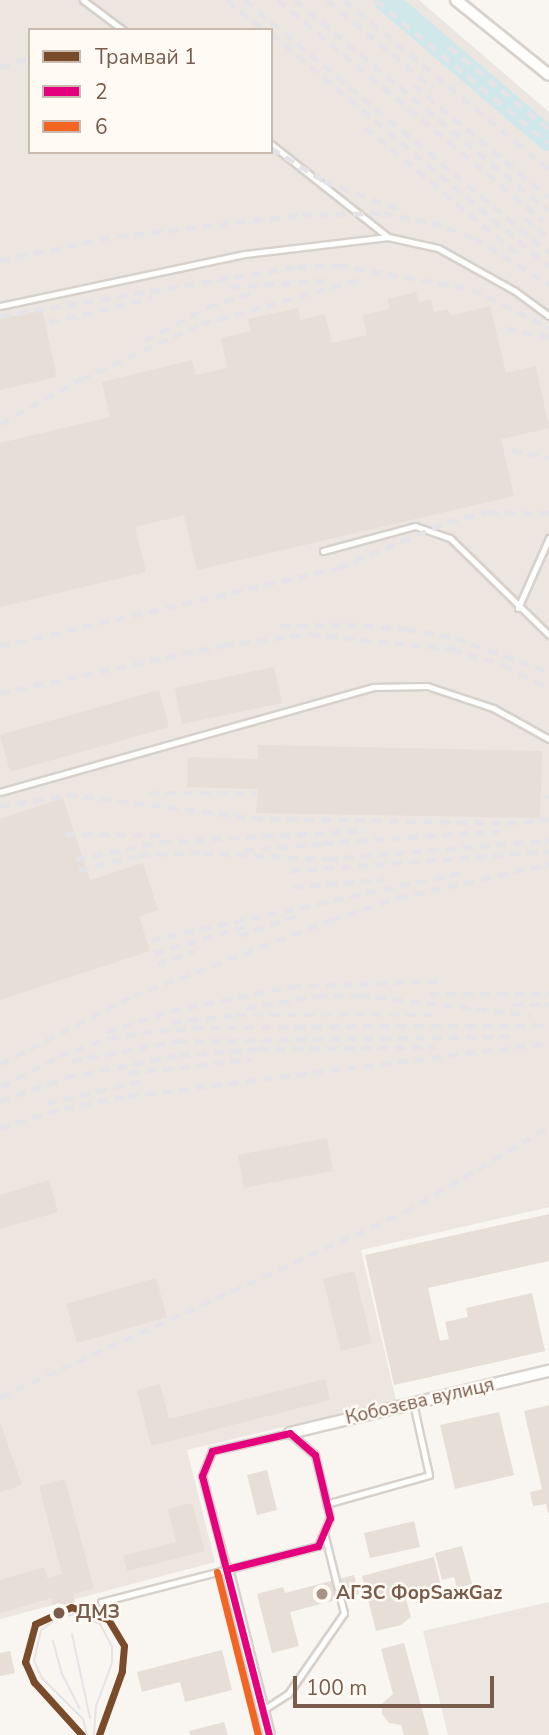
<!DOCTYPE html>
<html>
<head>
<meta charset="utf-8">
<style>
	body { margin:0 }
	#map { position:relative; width:549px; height:1735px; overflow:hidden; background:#f9f5f0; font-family:"Nunito Sans",sans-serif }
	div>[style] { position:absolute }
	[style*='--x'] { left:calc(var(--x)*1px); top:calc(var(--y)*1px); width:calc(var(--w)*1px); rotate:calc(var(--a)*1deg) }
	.industrial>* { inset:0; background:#ede5e0 }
	.river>* { height:24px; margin:-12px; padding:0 12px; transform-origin:12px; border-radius:12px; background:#d0e8ea }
	.building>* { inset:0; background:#e6ded7 }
	.roads { filter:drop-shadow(2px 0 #d7d1cb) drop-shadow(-2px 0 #d7d1cb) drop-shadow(0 2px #d7d1cb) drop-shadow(0 -2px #d7d1cb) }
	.service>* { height:5px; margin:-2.5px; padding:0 2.5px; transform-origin:2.5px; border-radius:2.5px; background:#fefefd }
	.minor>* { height:10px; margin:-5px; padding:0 5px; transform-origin:5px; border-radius:5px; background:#fefefd }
	.tram>* { height:2px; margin:-1px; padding:0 1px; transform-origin:1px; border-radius:1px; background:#e6e3e7 }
	.rail>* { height:4.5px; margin-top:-2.25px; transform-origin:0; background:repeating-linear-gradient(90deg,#e6e3e7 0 10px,transparent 0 17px) }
	.bus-1>* { height:7px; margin:-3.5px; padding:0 3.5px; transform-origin:3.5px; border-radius:3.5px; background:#e5007d }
	.bus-2>* { height:7px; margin:-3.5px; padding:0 3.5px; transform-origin:3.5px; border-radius:3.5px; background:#f26522 }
	.tram-1>* { height:7px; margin:-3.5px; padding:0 3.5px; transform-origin:3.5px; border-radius:3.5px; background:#7a4b2a }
	.dots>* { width:19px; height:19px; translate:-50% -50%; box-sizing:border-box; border:4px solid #fffaf3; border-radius:50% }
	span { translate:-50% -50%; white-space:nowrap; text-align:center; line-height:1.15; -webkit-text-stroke:5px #fffaf3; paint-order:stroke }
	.street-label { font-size:19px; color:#7a5c4d }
	.poi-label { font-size:19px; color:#7a5c4d; font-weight:700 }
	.left { translate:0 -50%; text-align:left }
	.stop-label { font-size:19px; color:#7a5c4d; font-weight:700 }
	.legend { position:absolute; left:28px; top:28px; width:245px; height:126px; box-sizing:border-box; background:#fffaf3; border:2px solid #cabbb1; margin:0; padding:9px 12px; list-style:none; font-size:21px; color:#7a5c4d }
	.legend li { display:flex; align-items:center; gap:14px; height:35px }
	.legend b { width:35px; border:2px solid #cabbb1 }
	.scale { position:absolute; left:293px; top:1676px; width:201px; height:32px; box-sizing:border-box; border:4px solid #7a5c4d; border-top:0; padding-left:9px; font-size:21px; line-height:24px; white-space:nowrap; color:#7a5c4d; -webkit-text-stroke:5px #fffaf3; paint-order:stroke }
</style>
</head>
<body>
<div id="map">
	<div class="industrial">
		<i style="clip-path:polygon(evenodd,0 0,419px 0,549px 112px,549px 1207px,361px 1250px,396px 1400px,187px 1450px,215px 1562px,0 1619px,0 0,30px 30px,271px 30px,271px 152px,30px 152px,30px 30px)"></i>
		<i style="clip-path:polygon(549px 1602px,549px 1735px,448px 1735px,423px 1631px)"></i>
	</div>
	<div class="river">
		<i style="--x:386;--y:0;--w:214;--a:40.5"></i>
	</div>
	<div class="building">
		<i style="clip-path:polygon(416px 292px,419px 302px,431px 299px,434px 312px,448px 309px,450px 316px,490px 306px,506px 373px,536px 366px,549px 428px,501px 439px,514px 496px,197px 570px,184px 515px,135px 527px,146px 572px,0 607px,0 443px,110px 417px,102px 382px,192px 360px,196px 375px,227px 368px,221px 338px,251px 331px,248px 319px,298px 308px,300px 320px,325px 314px,332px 343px,367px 335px,363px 315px,390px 309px,387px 299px)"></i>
		<i style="clip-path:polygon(42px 310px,57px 377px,0 390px,0 319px)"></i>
		<i style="clip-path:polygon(274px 667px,282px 703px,182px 724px,175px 688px)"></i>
		<i style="clip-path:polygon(159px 690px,169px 727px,10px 772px,0 735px)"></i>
		<i style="clip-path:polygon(258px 745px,542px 751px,540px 818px,256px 813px,258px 789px,187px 787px,188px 757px,258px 759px)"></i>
		<i style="clip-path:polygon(63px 798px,90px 880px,143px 863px,158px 910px,139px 917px,150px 951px,0 1000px,0 819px)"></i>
		<i style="clip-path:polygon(327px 1138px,333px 1171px,244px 1188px,238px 1155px)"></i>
		<i style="clip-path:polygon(49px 1180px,58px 1212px,0 1229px,0 1195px)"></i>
		<i style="clip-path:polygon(549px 1214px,549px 1261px,428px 1288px,440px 1341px,449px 1339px,445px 1322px,468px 1317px,466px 1308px,532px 1293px,545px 1351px,394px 1385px,365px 1255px)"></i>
		<i style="clip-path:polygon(354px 1271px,372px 1343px,341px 1351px,323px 1279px)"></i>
		<i style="clip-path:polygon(156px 1278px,167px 1317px,77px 1343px,66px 1304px)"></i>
		<i style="clip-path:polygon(325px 1379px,330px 1400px,151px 1446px,137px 1390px,160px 1384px,169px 1419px)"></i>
		<i style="clip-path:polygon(549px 1405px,549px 1513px,548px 1513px,546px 1504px,533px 1506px,530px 1492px,542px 1489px,524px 1411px)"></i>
		<i style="clip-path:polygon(499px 1412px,514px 1475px,455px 1489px,440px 1425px)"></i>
		<i style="clip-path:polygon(0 1422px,22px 1485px,0 1492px)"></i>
		<i style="clip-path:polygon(267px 1470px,277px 1510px,257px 1515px,247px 1475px)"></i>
		<i style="clip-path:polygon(65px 1479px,94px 1589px,73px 1594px,75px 1602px,54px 1607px,52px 1598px,0 1613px,0 1580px,44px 1567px,47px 1578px,62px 1574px,39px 1486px)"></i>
		<i style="clip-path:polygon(192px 1503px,205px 1551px,127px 1571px,123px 1556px,176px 1542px,168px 1509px)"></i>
		<i style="clip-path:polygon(414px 1521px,420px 1547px,370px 1558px,364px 1533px)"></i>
		<i style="clip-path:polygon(462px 1546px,472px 1584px,457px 1588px,454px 1577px,442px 1580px,435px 1553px)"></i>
		<i style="clip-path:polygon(434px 1557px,441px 1586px,405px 1595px,411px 1617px,401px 1625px,376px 1631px,362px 1576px)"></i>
		<i style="clip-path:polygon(354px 1575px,359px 1594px,290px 1612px,299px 1646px,272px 1653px,257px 1594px,283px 1587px,285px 1593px)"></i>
		<i style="clip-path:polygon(404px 1643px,429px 1735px,404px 1735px,401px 1725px,389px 1723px,382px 1714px,382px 1704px,393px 1694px,381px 1649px)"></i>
		<i style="clip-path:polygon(222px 1650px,232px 1690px,185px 1702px,180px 1682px,142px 1692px,137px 1672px)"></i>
		<i style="clip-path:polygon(10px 1651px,15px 1673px,0 1676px,0 1653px)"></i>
		<i style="clip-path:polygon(224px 1722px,228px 1735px,190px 1735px,189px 1731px)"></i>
	</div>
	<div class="roads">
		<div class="service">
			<i style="--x:83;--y:0;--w:50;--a:36.9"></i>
			<i style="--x:271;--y:144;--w:149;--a:38.5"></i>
			<i style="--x:0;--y:306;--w:250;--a:-12"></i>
			<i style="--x:245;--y:254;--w:144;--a:-6.8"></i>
			<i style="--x:388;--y:237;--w:51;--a:12.4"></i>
			<i style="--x:438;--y:248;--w:88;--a:29.2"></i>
			<i style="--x:515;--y:291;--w:42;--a:36.3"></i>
			<i style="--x:323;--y:551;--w:95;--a:-15.2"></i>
			<i style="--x:415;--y:526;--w:37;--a:19"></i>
			<i style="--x:450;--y:538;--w:139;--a:44.4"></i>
			<i style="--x:518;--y:608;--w:77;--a:-66.1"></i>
			<i style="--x:0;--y:792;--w:388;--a:-15.7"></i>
			<i style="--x:374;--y:687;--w:53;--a:-1.1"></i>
			<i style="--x:427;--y:686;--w:70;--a:18.4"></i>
			<i style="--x:493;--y:708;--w:64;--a:29"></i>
			<i style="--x:326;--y:1504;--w:107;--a:-15.7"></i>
			<i style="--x:429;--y:1475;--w:74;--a:-102.5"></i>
			<i style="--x:101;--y:1602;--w:224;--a:-14.5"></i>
			<i style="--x:318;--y:1546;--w:30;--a:-67"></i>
			<i style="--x:330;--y:1518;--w:65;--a:-103.4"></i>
			<i style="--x:315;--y:1455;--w:33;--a:-139"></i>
			<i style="--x:290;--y:1433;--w:80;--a:167"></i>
			<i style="--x:212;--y:1451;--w:27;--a:112"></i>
			<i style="--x:202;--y:1476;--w:96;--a:75"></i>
			<i style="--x:263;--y:1710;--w:30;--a:-33"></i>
			<i style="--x:288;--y:1694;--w:98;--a:-55.3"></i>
			<i style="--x:344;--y:1613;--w:82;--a:-104"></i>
		</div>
		<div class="minor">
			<i style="--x:456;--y:0;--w:119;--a:38.9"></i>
			<i style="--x:290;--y:1433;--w:266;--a:-13.5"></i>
			<i style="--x:227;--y:1569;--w:171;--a:75.8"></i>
		</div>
	</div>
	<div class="tram">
		<i style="--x:72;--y:1634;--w:86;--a:77.9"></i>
		<i style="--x:53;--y:1641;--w:34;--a:75"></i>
		<i style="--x:62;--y:1674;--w:39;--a:63"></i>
		<i style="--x:87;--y:1735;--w:16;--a:-104"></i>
		<i style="--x:83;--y:1719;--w:58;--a:-135"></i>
		<i style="--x:42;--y:1678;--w:19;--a:-115"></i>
		<i style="--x:34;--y:1661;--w:32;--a:-77"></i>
		<i style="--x:41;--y:1630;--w:19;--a:-36"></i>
		<i style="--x:56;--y:1619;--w:20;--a:-15"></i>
		<i style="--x:75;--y:1614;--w:27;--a:22"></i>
		<i style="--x:100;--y:1624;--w:26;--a:62"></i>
		<i style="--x:112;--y:1647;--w:16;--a:90"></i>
		<i style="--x:112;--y:1663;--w:46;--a:110.4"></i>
		<i style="--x:96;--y:1706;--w:29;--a:94"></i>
	</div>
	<div class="rail">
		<i style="--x:227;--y:0;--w:48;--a:39"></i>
		<i style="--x:245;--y:0;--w:395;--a:39.7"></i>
		<i style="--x:278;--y:0;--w:346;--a:39.7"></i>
		<i style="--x:295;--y:0;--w:330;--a:39.7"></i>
		<i style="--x:327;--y:0;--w:138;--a:39.7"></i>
		<i style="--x:344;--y:0;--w:266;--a:39.5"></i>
		<i style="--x:376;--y:0;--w:224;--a:39.6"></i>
		<i style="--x:271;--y:33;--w:363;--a:40"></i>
		<i style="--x:449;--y:47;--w:129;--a:39.4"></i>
		<i style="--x:0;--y:67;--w:31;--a:-17"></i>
		<i style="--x:414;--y:85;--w:175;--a:39.7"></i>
		<i style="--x:365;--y:127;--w:200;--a:39.7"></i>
		<i style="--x:271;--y:148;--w:62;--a:31.9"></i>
		<i style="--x:324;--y:181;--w:80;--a:20.5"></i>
		<i style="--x:525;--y:218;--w:31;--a:40"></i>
		<i style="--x:432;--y:222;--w:45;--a:20.9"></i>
		<i style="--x:474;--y:238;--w:88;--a:31.5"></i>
		<i style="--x:0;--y:260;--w:120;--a:-11.5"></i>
		<i style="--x:118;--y:236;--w:185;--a:-6.5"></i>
		<i style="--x:302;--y:215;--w:81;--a:-1.4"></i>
		<i style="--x:383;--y:213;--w:60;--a:11.5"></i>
		<i style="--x:230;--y:287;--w:98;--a:-4.1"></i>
		<i style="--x:0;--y:316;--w:301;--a:-9.4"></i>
		<i style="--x:297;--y:267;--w:41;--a:-2.8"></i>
		<i style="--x:338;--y:265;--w:136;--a:10.2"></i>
		<i style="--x:472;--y:289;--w:86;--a:26.3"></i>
		<i style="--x:49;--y:322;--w:106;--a:-13.1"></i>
		<i style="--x:506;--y:328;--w:44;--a:11.8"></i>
		<i style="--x:145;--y:340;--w:71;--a:-27.6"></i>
		<i style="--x:208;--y:307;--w:52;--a:-18.1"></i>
		<i style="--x:0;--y:424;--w:93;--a:-29.1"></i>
		<i style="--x:81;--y:379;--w:132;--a:-24.6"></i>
		<i style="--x:201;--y:324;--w:170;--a:-15.7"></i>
		<i style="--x:512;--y:450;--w:38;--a:12"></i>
		<i style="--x:280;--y:626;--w:67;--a:-1.7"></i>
		<i style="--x:347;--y:624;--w:60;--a:4.8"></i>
		<i style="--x:407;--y:629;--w:50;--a:10.4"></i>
		<i style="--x:456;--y:638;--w:99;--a:20.1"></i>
		<i style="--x:0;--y:646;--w:347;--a:-13"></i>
		<i style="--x:338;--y:568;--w:119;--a:-22.7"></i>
		<i style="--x:448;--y:522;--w:41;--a:-14"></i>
		<i style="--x:488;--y:512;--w:61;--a:0.9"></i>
		<i style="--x:0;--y:693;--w:228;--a:-12.1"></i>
		<i style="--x:223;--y:645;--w:88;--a:-7.2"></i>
		<i style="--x:310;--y:634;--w:143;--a:6"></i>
		<i style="--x:452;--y:649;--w:54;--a:17.1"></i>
		<i style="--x:504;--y:665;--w:51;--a:27.1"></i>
		<i style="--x:149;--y:793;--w:108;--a:0"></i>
		<i style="--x:67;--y:794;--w:188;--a:7.4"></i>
		<i style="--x:253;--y:818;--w:254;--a:1.1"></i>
		<i style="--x:507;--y:823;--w:42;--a:-5.4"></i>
		<i style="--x:544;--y:797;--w:5;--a:0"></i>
		<i style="--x:0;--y:806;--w:77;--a:-9"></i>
		<i style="--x:65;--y:834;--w:100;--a:0.6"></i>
		<i style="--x:323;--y:843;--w:178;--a:-3.9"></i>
		<i style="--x:244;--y:850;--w:88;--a:-4.5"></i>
		<i style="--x:203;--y:853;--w:124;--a:2.8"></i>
		<i style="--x:327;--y:859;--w:223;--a:-4.9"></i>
		<i style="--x:76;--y:859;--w:87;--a:-11.3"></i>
		<i style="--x:161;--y:842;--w:206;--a:-3.3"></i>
		<i style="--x:79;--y:870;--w:63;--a:-13.8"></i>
		<i style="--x:140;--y:855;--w:73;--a:-2.4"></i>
		<i style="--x:290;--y:871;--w:260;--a:-4.4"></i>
		<i style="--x:293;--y:887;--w:92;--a:-5"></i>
		<i style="--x:238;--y:936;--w:67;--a:-19.2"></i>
		<i style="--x:151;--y:940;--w:315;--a:-12.3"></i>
		<i style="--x:154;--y:953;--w:97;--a:-16.2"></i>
		<i style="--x:157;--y:964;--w:40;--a:-18.9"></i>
		<i style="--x:429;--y:994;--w:120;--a:-0.5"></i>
		<i style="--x:513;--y:1005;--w:36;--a:0"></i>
		<i style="--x:246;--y:1008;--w:72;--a:-9.6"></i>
		<i style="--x:317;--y:996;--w:42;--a:-1.4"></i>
		<i style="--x:359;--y:995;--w:173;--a:6.6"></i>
		<i style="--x:172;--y:1022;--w:64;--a:-6.2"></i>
		<i style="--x:236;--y:1015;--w:201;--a:0"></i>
		<i style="--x:106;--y:1032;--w:68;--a:-17.9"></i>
		<i style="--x:171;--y:1011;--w:124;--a:-11.7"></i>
		<i style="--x:292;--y:986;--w:153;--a:-1.9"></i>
		<i style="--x:72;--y:1061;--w:107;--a:-10.8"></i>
		<i style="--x:177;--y:1041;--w:341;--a:-0.8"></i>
		<i style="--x:0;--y:1064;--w:149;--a:-27.1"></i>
		<i style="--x:133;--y:996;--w:212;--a:-21"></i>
		<i style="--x:331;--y:920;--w:71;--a:-18.2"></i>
		<i style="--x:398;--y:898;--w:155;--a:-12.7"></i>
		<i style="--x:129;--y:1073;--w:123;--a:-6.5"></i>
		<i style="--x:1;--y:1087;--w:66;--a:-28.1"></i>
		<i style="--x:59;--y:1056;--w:53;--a:-19.8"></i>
		<i style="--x:109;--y:1038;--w:34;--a:-10"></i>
		<i style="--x:142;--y:1032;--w:68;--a:-4.2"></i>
		<i style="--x:210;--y:1027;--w:339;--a:-0.3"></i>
		<i style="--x:0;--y:1101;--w:71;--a:-19.7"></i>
		<i style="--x:67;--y:1077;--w:115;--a:-11"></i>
		<i style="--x:180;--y:1055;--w:79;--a:-4.3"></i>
		<i style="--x:259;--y:1049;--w:175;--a:-0.7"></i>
		<i style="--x:47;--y:1103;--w:101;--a:-13.2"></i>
		<i style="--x:0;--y:1128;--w:67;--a:-17.4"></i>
		<i style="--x:64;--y:1108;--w:65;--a:-10.6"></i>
		<i style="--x:128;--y:1096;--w:424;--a:-7.2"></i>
		<i style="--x:0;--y:1397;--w:445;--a:-24.6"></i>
		<i style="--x:405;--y:1212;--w:167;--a:-30.6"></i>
	</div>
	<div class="bus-1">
		<i style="--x:227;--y:1569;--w:94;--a:-14.2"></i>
		<i style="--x:318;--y:1546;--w:30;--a:-67"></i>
		<i style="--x:330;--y:1518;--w:65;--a:-103.4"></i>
		<i style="--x:315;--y:1455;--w:33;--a:-139"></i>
		<i style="--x:290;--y:1433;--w:80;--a:167"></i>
		<i style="--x:212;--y:1451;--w:27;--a:112"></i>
		<i style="--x:202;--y:1476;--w:268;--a:75.5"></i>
	</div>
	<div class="bus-2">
		<i style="--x:217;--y:1572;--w:168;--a:75.9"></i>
	</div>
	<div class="tram-1">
		<i style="--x:82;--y:1735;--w:72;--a:-132.2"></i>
		<i style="--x:34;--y:1682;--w:22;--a:-114"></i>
		<i style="--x:25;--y:1662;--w:39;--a:-75"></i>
		<i style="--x:35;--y:1624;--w:40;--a:-25"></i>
		<i style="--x:71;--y:1607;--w:39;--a:18"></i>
		<i style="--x:108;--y:1619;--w:31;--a:59"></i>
		<i style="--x:124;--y:1646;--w:25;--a:95"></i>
		<i style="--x:122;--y:1671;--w:68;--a:109.8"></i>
	</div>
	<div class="dots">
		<i style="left:322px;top:1594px;background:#a69286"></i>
		<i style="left:59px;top:1613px;background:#7a5c4d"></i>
	</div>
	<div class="street-label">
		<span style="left:420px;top:1402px;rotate:-13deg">Кобозєва вулиця</span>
	</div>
	<div class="poi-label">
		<span class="left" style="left:336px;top:1594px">АГЗС ФорSажGaz</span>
	</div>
	<div class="stop-label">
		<span class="left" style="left:76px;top:1613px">ДМЗ</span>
	</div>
	<ul class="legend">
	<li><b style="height:9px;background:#7a4b2a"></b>Трамвай 1</li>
	<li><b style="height:9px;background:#e5007d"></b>2</li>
	<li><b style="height:9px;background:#f26522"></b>6</li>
	</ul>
	<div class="scale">100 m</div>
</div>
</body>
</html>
